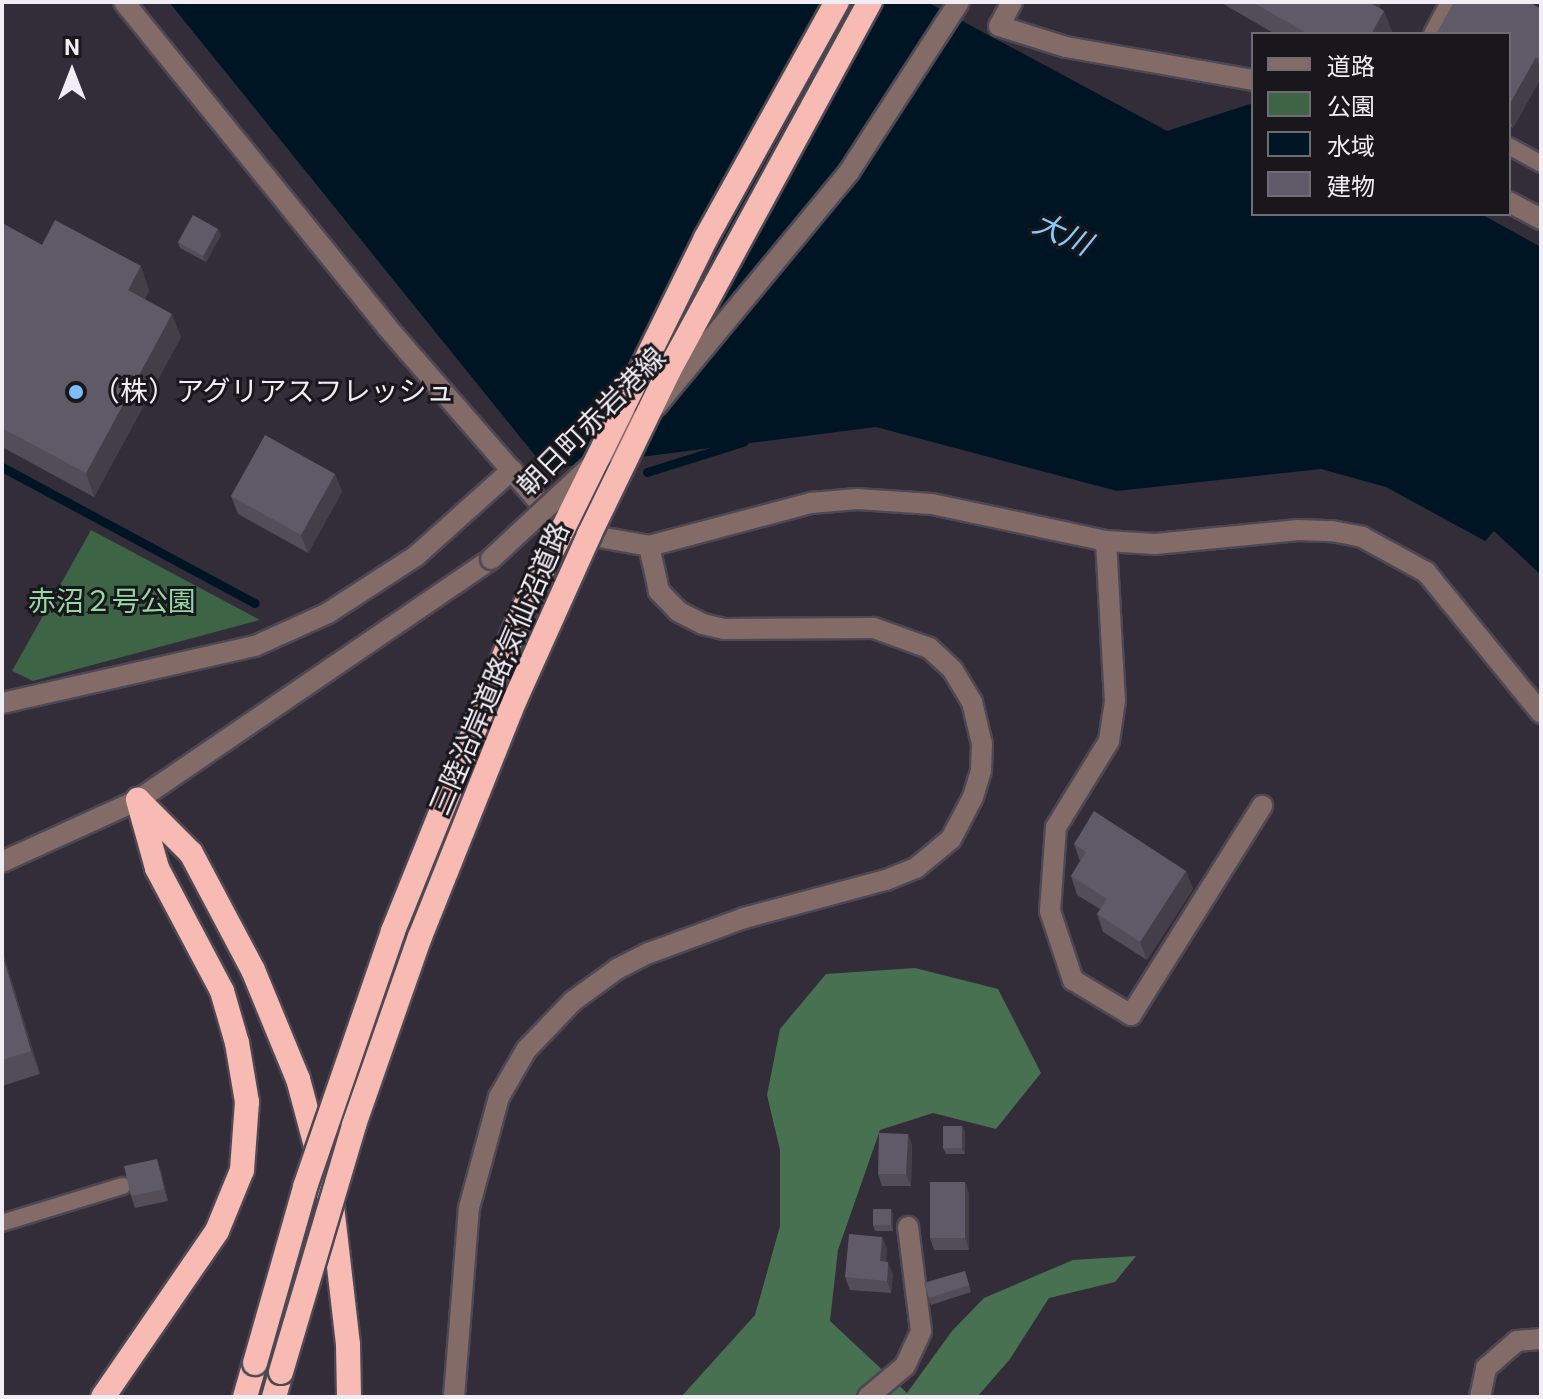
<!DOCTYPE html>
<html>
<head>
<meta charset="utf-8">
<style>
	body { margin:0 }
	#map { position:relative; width:1543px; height:1399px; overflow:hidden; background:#322d39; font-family:Roboto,"Noto Sans JP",sans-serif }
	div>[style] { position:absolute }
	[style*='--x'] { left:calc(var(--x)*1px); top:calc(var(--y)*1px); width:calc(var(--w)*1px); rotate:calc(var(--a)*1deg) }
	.green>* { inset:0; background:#3c6445 }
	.forest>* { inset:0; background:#477150 }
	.water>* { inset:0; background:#001524 }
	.stream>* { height:9px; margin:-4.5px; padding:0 4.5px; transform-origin:4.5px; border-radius:4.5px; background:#001524 }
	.roads { filter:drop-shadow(2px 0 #4d4853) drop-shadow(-2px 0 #4d4853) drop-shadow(0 2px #4d4853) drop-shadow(0 -2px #4d4853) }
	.service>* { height:16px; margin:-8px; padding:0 8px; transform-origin:8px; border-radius:8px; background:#836b67 }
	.minor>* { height:20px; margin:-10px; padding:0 10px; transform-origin:10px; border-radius:10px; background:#836b67 }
	.tertiary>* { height:20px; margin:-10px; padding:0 10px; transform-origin:10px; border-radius:10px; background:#836b67 }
	.motorway>* { height:24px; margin:-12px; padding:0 12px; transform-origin:12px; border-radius:12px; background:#f7bbb4 }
	.bridges { filter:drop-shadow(2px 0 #4d4853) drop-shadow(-2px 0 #4d4853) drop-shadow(0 2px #4d4853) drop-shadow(0 -2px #4d4853) }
	.tertiary-bridge>* { height:20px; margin:-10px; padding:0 10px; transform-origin:10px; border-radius:10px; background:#836b67 }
	.motorway-bridge>* { height:24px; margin:-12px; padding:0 12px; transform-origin:12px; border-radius:12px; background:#f7bbb4 }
	.wall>* { inset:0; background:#524d59 }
	.shaded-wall>* { inset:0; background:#423f48 }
	.building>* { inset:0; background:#5f5a67 }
	.dots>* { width:22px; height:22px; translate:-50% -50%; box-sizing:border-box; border:4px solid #19171c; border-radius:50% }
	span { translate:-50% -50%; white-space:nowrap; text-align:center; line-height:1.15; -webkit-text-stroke:6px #19171c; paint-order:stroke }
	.poi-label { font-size:28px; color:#f0edf5 }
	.left { translate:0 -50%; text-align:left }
	.street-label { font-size:28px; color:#f0edf5 }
	.park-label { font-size:28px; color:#94d7a2 }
	.water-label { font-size:30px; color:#84ccfd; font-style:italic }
	.frame { position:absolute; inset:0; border:4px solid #f0edf5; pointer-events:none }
	.legend { position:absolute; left:1251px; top:32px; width:260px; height:184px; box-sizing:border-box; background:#19171c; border:2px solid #6f6d73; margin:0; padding:10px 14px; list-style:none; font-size:24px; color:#f0edf5 }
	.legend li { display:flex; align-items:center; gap:16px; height:40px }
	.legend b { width:40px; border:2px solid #6f6d73 }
	.north { position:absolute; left:32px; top:32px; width:80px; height:80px; -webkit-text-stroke:6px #19171c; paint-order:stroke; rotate:0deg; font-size:22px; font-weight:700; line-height:32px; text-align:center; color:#f0edf5 }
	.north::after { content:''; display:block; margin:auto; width:28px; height:36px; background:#f0edf5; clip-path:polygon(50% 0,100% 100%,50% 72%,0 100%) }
</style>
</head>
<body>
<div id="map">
	<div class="green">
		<i style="clip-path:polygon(91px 530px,260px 620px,33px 681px,12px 671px)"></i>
	</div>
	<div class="forest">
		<i style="clip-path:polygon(915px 968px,998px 989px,1041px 1073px,996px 1129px,933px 1113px,880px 1130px,838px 1250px,830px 1321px,907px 1393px,952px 1331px,984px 1298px,1073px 1260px,1136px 1256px,1115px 1282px,1049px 1298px,1010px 1359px,977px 1397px,681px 1397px,755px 1315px,780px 1226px,780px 1150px,767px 1095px,780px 1029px,826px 974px)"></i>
	</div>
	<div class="water">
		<i style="clip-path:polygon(169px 2px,927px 2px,1167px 131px,1253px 103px,1253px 214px,1481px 214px,1541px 247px,1541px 575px,1494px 531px,1485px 541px,1386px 487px,1321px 469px,1117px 491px,876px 427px,546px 469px)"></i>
	</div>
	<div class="stream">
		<i style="--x:2;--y:467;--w:287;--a:28.3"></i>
		<i style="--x:647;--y:472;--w:101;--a:-17.4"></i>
	</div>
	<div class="roads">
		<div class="service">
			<i style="--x:1432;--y:34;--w:36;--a:-62"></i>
			<i style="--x:1509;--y:146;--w:37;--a:29"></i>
			<i style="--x:2;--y:1223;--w:126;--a:-17.1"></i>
		</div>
		<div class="minor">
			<i style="--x:1012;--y:2;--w:27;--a:118"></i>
			<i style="--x:999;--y:26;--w:70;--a:17.4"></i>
			<i style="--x:1066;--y:47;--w:190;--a:10"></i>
			<i style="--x:1106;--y:541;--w:160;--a:86.8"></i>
			<i style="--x:1115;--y:701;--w:40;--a:98.5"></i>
			<i style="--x:1109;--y:741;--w:101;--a:121.6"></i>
			<i style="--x:1056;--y:827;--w:84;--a:94.1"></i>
			<i style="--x:1050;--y:911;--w:73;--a:71.6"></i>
			<i style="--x:1073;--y:980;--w:68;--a:31.1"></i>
			<i style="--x:1131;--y:1015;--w:247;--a:-57.9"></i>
			<i style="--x:2;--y:703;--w:259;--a:-12.7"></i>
			<i style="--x:255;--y:646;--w:80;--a:-24.3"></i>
			<i style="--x:328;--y:613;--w:105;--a:-32.9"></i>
			<i style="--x:416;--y:556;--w:129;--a:-41.9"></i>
			<i style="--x:454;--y:1397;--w:190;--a:-85.5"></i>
			<i style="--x:469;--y:1208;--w:115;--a:-74.9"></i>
			<i style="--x:499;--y:1097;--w:54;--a:-60.1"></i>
			<i style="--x:526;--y:1050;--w:68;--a:-46.2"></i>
			<i style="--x:573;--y:1001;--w:54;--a:-36"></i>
			<i style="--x:617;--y:969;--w:36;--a:-27"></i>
			<i style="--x:649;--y:953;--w:101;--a:-20.2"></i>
			<i style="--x:744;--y:918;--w:147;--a:-15"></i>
			<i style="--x:886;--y:880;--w:32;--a:-22"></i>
			<i style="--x:916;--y:868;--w:45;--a:-39.6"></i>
			<i style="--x:951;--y:839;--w:47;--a:-62.4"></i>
			<i style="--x:973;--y:797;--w:27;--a:-73"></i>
			<i style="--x:981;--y:771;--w:27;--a:-88"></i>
			<i style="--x:982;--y:744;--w:43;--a:-103.4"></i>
			<i style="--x:972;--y:702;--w:37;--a:-121"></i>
			<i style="--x:953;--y:670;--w:33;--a:-137"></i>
			<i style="--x:929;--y:648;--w:59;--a:-160"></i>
			<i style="--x:874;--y:628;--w:150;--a:179.6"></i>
			<i style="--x:724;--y:629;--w:22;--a:-167"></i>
			<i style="--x:703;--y:624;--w:28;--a:-153"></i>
			<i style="--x:678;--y:611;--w:28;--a:-134"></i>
			<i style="--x:659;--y:591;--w:46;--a:-102.5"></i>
			<i style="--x:868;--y:1397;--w:48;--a:-40"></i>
			<i style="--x:905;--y:1366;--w:38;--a:-65"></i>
			<i style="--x:921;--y:1331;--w:105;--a:-97.1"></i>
			<i style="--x:1480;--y:1397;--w:30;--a:-78"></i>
			<i style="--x:1486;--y:1368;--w:41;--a:-41.1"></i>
			<i style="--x:1517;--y:1341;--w:24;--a:-5"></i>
		</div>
		<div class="tertiary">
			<i style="--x:124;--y:2;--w:417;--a:51"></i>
			<i style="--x:386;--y:326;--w:252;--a:49"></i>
			<i style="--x:551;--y:516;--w:31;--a:33"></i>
			<i style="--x:577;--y:533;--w:73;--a:10.2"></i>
			<i style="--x:649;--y:546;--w:168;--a:-14.9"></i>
			<i style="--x:811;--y:503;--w:46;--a:-5"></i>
			<i style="--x:857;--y:499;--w:75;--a:3.8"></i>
			<i style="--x:932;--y:504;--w:178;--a:12"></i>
			<i style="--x:1106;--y:541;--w:49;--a:3.5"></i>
			<i style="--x:1155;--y:544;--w:144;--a:-5.6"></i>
			<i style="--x:1298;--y:530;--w:34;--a:2"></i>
			<i style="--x:1332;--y:531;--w:31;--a:11"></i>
			<i style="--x:1362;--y:537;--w:73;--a:28.7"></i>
			<i style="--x:1426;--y:572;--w:182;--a:50.8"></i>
			<i style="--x:1509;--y:202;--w:36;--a:28"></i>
			<i style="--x:2;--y:862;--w:149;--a:-24.5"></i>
			<i style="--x:138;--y:800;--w:427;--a:-34.3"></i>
		</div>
		<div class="motorway">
			<i style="--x:140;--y:802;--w:72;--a:45"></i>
			<i style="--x:191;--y:853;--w:132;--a:62.1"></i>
			<i style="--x:253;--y:970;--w:118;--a:67.6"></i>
			<i style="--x:298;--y:1079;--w:131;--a:75"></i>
			<i style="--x:332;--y:1206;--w:140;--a:83.4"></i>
			<i style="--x:348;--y:1345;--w:52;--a:88.9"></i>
			<i style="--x:103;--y:1397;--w:201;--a:-55.5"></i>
			<i style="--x:217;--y:1231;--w:66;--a:-67.7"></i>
			<i style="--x:242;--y:1170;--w:68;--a:-85.8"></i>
			<i style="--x:247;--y:1102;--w:60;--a:-99.6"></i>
			<i style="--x:237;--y:1043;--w:54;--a:-106.1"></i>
			<i style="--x:222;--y:991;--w:139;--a:-117.9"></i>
			<i style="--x:157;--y:868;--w:71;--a:-105.6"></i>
			<i style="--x:245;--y:1397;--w:35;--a:-74"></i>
			<i style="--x:274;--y:1397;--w:26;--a:-74"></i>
		</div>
	</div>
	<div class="bridges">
		<div class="tertiary-bridge">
			<i style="--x:491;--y:559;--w:226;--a:-42.9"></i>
			<i style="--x:657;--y:405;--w:302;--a:-50.5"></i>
			<i style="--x:849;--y:172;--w:202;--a:-57.1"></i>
		</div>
		<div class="motorway-bridge">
			<i style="--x:255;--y:1363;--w:183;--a:-74.1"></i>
			<i style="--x:305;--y:1187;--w:271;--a:-71"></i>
			<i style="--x:393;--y:931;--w:340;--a:-68"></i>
			<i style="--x:520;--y:616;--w:421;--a:-63.8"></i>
			<i style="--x:706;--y:238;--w:270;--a:-61"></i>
			<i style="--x:281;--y:1372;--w:258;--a:-73.5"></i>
			<i style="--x:354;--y:1125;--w:199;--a:-70.7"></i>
			<i style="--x:420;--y:937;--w:255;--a:-68.2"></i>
			<i style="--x:515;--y:700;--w:181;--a:-65.8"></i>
			<i style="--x:589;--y:535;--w:181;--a:-64.1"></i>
			<i style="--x:668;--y:372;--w:422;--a:-61.4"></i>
		</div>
	</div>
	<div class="wall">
		<i style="clip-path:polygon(1220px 2px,1382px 2px,1379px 7px,1384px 11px,1393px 34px,1275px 34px)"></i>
		<i style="clip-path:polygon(1541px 9px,1541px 78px,1513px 128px,1509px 126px,1509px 34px)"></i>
		<i style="clip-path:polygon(2px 223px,42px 245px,149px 290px,145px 299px,181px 337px,94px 497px,2px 447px)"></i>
		<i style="clip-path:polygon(221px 235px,206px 262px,180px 248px,178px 242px)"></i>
		<i style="clip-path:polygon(335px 474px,342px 492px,308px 553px,238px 514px,231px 496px)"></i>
		<i style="clip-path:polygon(1074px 844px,1186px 871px,1193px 889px,1147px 960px,1103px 932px,1097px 914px,1100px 909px,1077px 895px,1071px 876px,1080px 861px)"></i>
		<i style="clip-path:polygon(2px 949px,40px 1074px,2px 1086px)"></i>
		<i style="clip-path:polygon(962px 1126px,965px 1132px,965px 1154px,946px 1154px,943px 1148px)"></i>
		<i style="clip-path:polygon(908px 1134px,912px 1146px,911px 1186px,882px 1186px,878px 1174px)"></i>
		<i style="clip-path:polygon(161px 1171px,168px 1201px,135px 1208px,131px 1196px)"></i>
		<i style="clip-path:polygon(965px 1182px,969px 1194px,969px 1250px,934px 1250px,930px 1238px)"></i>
		<i style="clip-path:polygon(891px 1209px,893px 1215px,893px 1231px,875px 1231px,873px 1225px)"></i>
		<i style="clip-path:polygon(882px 1237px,887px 1249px,886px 1262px,893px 1274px,891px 1293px,850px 1290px,845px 1277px)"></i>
		<i style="clip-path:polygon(965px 1271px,971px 1292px,931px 1305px,924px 1283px)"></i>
	</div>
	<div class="shaded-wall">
		<i style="clip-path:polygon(1363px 2px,1382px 2px,1370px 21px)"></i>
		<i style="clip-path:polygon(1384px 11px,1393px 34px,1371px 34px)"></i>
		<i style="clip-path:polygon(1536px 57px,1541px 72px,1541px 78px,1513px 128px,1509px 117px,1509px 105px)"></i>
		<i style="clip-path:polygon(218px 229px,221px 235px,206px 262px,203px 256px)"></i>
		<i style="clip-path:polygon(141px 266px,149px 290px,137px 314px,128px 290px)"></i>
		<i style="clip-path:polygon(172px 314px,181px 337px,94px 497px,86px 473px)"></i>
		<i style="clip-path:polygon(335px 474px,342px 492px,308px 553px,301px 535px)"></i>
		<i style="clip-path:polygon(1186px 871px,1193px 889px,1147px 960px,1140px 942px)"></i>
		<i style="clip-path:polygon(2px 949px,40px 1074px,31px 1051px,2px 954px)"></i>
		<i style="clip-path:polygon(962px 1126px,965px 1132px,965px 1154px,962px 1148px)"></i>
		<i style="clip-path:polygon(908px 1134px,912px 1146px,911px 1186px,906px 1174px)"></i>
		<i style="clip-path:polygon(157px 1159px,161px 1171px,168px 1201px,164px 1189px)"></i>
		<i style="clip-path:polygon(965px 1182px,969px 1194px,969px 1250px,965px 1238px)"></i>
		<i style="clip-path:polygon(891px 1209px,893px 1215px,893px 1231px,891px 1225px)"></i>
		<i style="clip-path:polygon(882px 1237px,887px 1249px,885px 1274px,880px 1261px)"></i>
		<i style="clip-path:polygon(888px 1262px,893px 1274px,891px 1293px,887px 1281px)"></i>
	</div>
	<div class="building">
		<i style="clip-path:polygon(1252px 2px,1369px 2px,1384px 11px,1371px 34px,1308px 34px)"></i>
		<i style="clip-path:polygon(1454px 2px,1529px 2px,1541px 9px,1541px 60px,1536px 57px,1509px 105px,1509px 34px,1436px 34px)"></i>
		<i style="clip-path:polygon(193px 215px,218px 229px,203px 256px,178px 242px)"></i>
		<i style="clip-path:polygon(55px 220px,141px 266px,128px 290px,172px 314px,86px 473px,2px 428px,2px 223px,42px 245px)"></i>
		<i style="clip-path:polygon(265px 435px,335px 474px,301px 535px,231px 496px)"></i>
		<i style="clip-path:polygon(1094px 811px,1186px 871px,1140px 942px,1097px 914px,1107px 899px,1071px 876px,1086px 852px,1074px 844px)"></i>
		<i style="clip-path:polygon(2px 954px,31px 1051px,2px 1060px)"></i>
		<i style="clip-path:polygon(943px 1126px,962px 1126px,962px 1148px,943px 1148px)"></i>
		<i style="clip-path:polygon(879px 1133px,908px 1134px,906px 1174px,878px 1174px)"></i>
		<i style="clip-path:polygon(157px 1159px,164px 1189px,131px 1196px,124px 1166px)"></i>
		<i style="clip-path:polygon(930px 1182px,965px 1182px,965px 1238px,930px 1238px)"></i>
		<i style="clip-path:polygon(873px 1209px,891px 1209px,891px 1225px,873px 1225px)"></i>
		<i style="clip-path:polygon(849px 1234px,882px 1237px,880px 1261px,888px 1262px,887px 1281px,845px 1277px)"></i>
		<i style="clip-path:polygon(965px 1271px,969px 1285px,929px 1298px,924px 1283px)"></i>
	</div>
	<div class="dots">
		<i style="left:76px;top:392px;background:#7dbef9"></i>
	</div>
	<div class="poi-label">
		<span class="left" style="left:92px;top:392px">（株）アグリアスフレッシュ</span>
	</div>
	<div class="street-label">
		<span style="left:592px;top:422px;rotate:-45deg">朝日町赤岩港線</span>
		<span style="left:500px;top:669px;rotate:-67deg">三陸沿岸道路;気仙沼道路</span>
	</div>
	<div class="park-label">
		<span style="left:112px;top:602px">赤沼２号公園</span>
	</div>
	<div class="water-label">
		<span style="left:1062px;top:234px;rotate:25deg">大川</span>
	</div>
	<div class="frame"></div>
	<ul class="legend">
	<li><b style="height:10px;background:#836b67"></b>道路</li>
	<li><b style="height:22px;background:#3c6445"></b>公園</li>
	<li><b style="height:22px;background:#001524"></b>水域</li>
	<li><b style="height:22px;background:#5f5a67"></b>建物</li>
	</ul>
	<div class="north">N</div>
</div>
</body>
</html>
